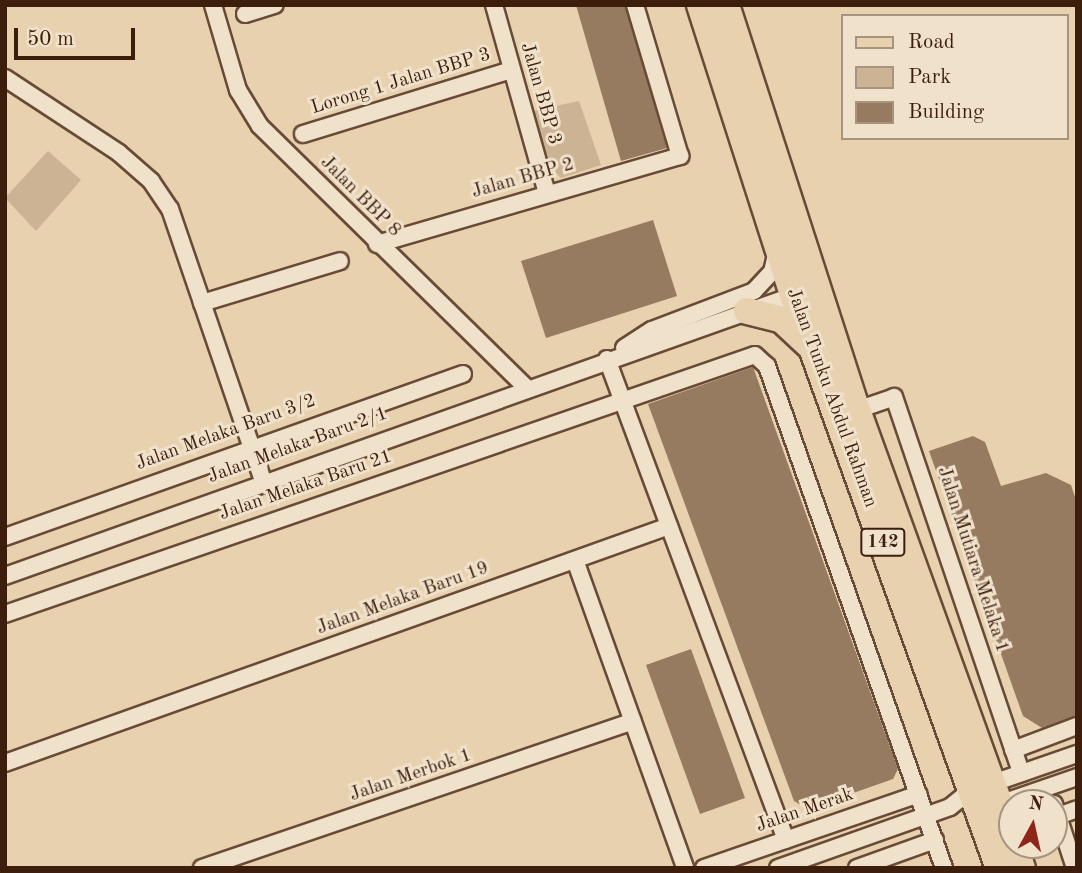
<!DOCTYPE html>
<html>
<head>
<meta charset="utf-8">
<style>
	body { margin:0 }
	#map { position:relative; width:1082px; height:873px; overflow:hidden; background:#e8d1af; font-family:"Old Standard TT",serif }
	div>[style] { position:absolute }
	[style*='--x'] { left:calc(var(--x)*1px); top:calc(var(--y)*1px); width:calc(var(--w)*1px); rotate:calc(var(--a)*1deg) }
	.green>* { inset:0; background:#cbb393 }
	.building>* { inset:0; background:#967b61 }
	.roads { filter:drop-shadow(2px 0 #684b36) drop-shadow(-2px 0 #684b36) drop-shadow(0 2px #684b36) drop-shadow(0 -2px #684b36) }
	.minor>* { height:16px; margin:-8px; padding:0 8px; transform-origin:8px; border-radius:8px; background:#f0e1cb }
	.primary>* { height:26px; margin:-13px; padding:0 13px; transform-origin:13px; border-radius:13px; background:#e8d1af }
	span { translate:-50% -50%; white-space:nowrap; text-align:center; line-height:1.15; -webkit-text-stroke:6px #f0e1cb; paint-order:stroke }
	.shield-label span { padding:2px 5px; background:#f0e1cb; border:2px solid; border-radius:5px; -webkit-text-stroke-width:0 }
	.shield-label { font-size:18px; color:#3d1e0d; font-weight:700 }
	.street-label { font-size:19px; color:#3d1e0d }
	.frame { position:absolute; inset:0; border:7px solid #3d1e0d; pointer-events:none }
	.legend { position:absolute; left:841px; top:14px; width:228px; height:126px; box-sizing:border-box; background:#f0e1cb; border:2px solid #a8937f; margin:0; padding:9px 12px; list-style:none; font-size:21px; color:#3d1e0d }
	.legend li { display:flex; align-items:center; gap:14px; height:35px }
	.legend b { width:35px; border:2px solid #a8937f }
	.north { position:absolute; left:998px; top:789px; width:70px; height:70px; box-sizing:border-box; background:#f0e1cb; border:2px solid #a8937f; border-radius:50%; rotate:8deg; font-size:19px; font-weight:700; line-height:28px; text-align:center; color:#3d1e0d }
	.north::after { content:''; display:block; margin:auto; width:24px; height:32px; background:#8f2418; clip-path:polygon(50% 0,100% 100%,50% 72%,0 100%) }
	.scale { position:absolute; left:14px; top:28px; width:121px; height:32px; box-sizing:border-box; border:4px solid #3d1e0d; border-top:0; padding-left:9px; font-size:21px; line-height:24px; white-space:nowrap; color:#3d1e0d; -webkit-text-stroke:5px #f0e1cb; paint-order:stroke }
</style>
</head>
<body>
<div id="map">
	<div class="green">
		<i style="clip-path:polygon(579px 101px,601px 165px,561px 178px,551px 168px,533px 111px)"></i>
		<i style="clip-path:polygon(48px 151px,81px 180px,36px 231px,5px 198px)"></i>
	</div>
	<div class="building">
		<i style="clip-path:polygon(576px 5px,625px 5px,667px 148px,621px 161px)"></i>
		<i style="clip-path:polygon(653px 220px,677px 296px,546px 338px,521px 261px)"></i>
		<i style="clip-path:polygon(753px 367px,898px 769px,893px 779px,808px 809px,794px 801px,648px 404px)"></i>
		<i style="clip-path:polygon(973px 436px,985px 442px,1001px 486px,1046px 473px,1071px 485px,1077px 503px,1077px 716px,1042px 728px,1023px 716px,929px 451px)"></i>
		<i style="clip-path:polygon(691px 649px,745px 798px,700px 814px,646px 665px)"></i>
	</div>
	<div class="roads">
		<div class="minor">
			<i style="--x:213;--y:5;--w:89;--a:73.6"></i>
			<i style="--x:238;--y:90;--w:42;--a:58.6"></i>
			<i style="--x:260;--y:126;--w:373;--a:44.5"></i>
			<i style="--x:494;--y:5;--w:195;--a:74.3"></i>
			<i style="--x:245;--y:14;--w:31;--a:-17"></i>
			<i style="--x:5;--y:78;--w:136;--a:33.3"></i>
			<i style="--x:119;--y:153;--w:43;--a:41.2"></i>
			<i style="--x:151;--y:181;--w:34;--a:56"></i>
			<i style="--x:170;--y:209;--w:287;--a:71.1"></i>
			<i style="--x:303;--y:134;--w:218;--a:-17.1"></i>
			<i style="--x:377;--y:244;--w:316;--a:-16.2"></i>
			<i style="--x:680;--y:156;--w:158;--a:-106.6"></i>
			<i style="--x:202;--y:303;--w:144;--a:-16.9"></i>
			<i style="--x:624;--y:348;--w:33;--a:-33"></i>
			<i style="--x:652;--y:330;--w:109;--a:-20.9"></i>
			<i style="--x:754;--y:291;--w:26;--a:-47"></i>
			<i style="--x:772;--y:272;--w:22;--a:-77"></i>
			<i style="--x:607;--y:359;--w:513;--a:69.59"></i>
			<i style="--x:857;--y:410;--w:39;--a:-19"></i>
			<i style="--x:894;--y:397;--w:397;--a:71.3"></i>
			<i style="--x:5;--y:537;--w:486;--a:-19.6"></i>
			<i style="--x:575;--y:560;--w:327;--a:70.3"></i>
			<i style="--x:5;--y:576;--w:844;--a:-19.59"></i>
			<i style="--x:5;--y:614;--w:793;--a:-19.05"></i>
			<i style="--x:755;--y:355;--w:16;--a:43"></i>
			<i style="--x:767;--y:366;--w:532;--a:70.58"></i>
			<i style="--x:1013;--y:750;--w:68;--a:-20.6"></i>
			<i style="--x:5;--y:763;--w:705;--a:-19.64"></i>
			<i style="--x:1054;--y:804;--w:67;--a:71.8"></i>
			<i style="--x:993;--y:806;--w:89;--a:-19"></i>
			<i style="--x:1058;--y:816;--w:20;--a:-20"></i>
			<i style="--x:202;--y:868;--w:455;--a:-18.8"></i>
			<i style="--x:704;--y:868;--w:227;--a:-19"></i>
			<i style="--x:778;--y:868;--w:182;--a:-19.5"></i>
			<i style="--x:950;--y:807;--w:26;--a:-39"></i>
			<i style="--x:970;--y:791;--w:113;--a:-19.1"></i>
			<i style="--x:857;--y:868;--w:83;--a:-19.7"></i>
		</div>
		<div class="primary">
			<i style="--x:700;--y:5;--w:305;--a:72.2"></i>
			<i style="--x:793;--y:295;--w:609;--a:70.23"></i>
			<i style="--x:726;--y:5;--w:426;--a:72.1"></i>
			<i style="--x:857;--y:410;--w:455;--a:70.1"></i>
			<i style="--x:747;--y:311;--w:36;--a:14"></i>
			<i style="--x:782;--y:320;--w:37;--a:43"></i>
			<i style="--x:1014;--y:845;--w:24;--a:71"></i>
		</div>
	</div>
	<div class="shield-label">
		<span style="left:883px;top:542px">142</span>
	</div>
	<div class="street-label">
		<span style="left:401px;top:82px;rotate:-17deg">Lorong 1 Jalan BBP 3</span>
		<span style="left:540px;top:94px;rotate:74deg">Jalan BBP 3</span>
		<span style="left:523px;top:179px;rotate:-16deg">Jalan BBP 2</span>
		<span style="left:360px;top:197px;rotate:45deg">Jalan BBP 8</span>
		<span style="left:831px;top:398px;rotate:70deg">Jalan Tunku Abdul Rahman</span>
		<span style="left:226px;top:433px;rotate:-20deg">Jalan Melaka Baru 3/2</span>
		<span style="left:298px;top:446px;rotate:-20deg">Jalan Melaka Baru 2/1</span>
		<span style="left:306px;top:486px;rotate:-19deg">Jalan Melaka Baru 21</span>
		<span style="left:972px;top:560px;rotate:72deg">Jalan Mutiara Melaka 1</span>
		<span style="left:403px;top:599px;rotate:-20deg">Jalan Melaka Baru 19</span>
		<span style="left:411px;top:776px;rotate:-19deg">Jalan Merbok 1</span>
		<span style="left:805px;top:811px;rotate:-19deg">Jalan Merak</span>
	</div>
	<div class="frame"></div>
	<ul class="legend">
	<li><b style="height:9px;background:#e8d1af"></b>Road</li>
	<li><b style="height:19px;background:#cbb393"></b>Park</li>
	<li><b style="height:19px;background:#967b61"></b>Building</li>
	</ul>
	<div class="north">N</div>
	<div class="scale">50 m</div>
</div>
</body>
</html>
